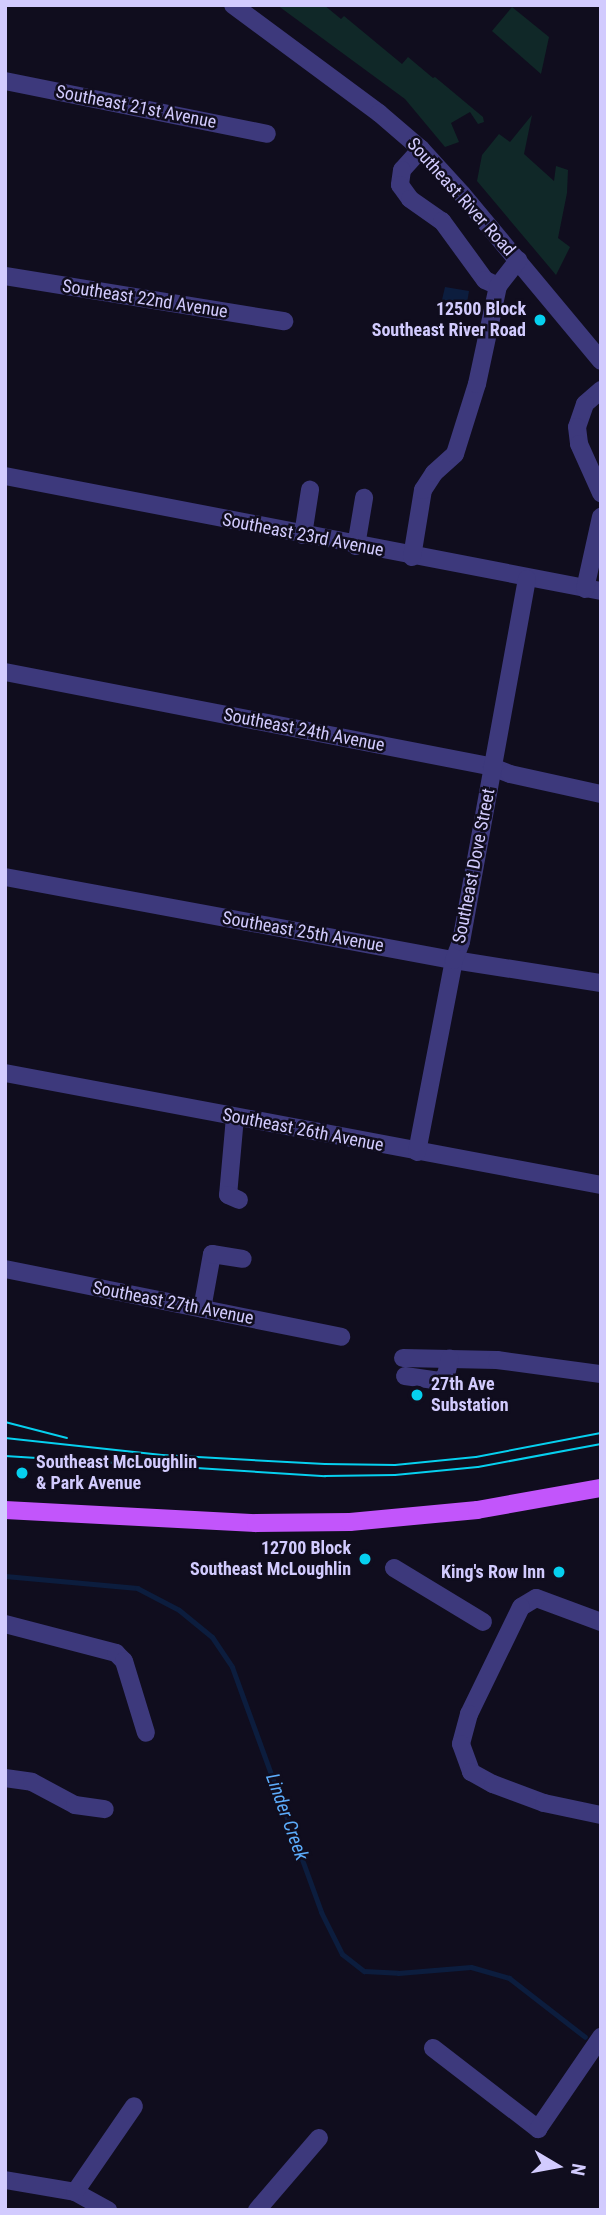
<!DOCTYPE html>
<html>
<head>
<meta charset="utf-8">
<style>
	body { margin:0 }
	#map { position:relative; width:606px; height:2215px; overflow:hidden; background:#100d1e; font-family:"Roboto Condensed",sans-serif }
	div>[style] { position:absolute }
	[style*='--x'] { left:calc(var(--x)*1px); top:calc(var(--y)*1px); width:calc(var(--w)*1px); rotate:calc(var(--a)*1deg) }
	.green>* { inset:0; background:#102828 }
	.water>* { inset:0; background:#0c1d3e }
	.stream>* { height:5px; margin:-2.5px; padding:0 2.5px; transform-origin:2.5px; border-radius:2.5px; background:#0c1d3e }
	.minor>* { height:18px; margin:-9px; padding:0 9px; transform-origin:9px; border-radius:9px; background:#3d397c }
	.major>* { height:18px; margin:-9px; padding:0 9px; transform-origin:9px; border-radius:9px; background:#c255fb }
	.tram>* { height:2px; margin:-1px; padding:0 1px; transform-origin:1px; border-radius:1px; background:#06d0ef }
	.dots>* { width:19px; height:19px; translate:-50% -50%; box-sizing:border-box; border:4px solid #100d1e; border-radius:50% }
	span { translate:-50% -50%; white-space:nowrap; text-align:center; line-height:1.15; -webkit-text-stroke:5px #100d1e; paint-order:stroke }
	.street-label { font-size:18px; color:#d2cbfe }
	.poi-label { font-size:18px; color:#d2cbfe; font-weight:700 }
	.right { translate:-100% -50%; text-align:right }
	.left { translate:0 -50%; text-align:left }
	.water-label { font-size:19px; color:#5cacfb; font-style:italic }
	.frame { position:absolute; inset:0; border:7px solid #d2cbfe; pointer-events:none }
	.north { position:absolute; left:522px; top:2131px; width:70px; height:70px; -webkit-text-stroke:5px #100d1e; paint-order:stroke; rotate:100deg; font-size:19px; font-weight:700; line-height:28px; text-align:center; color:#d2cbfe }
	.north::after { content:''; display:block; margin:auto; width:24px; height:32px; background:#d2cbfe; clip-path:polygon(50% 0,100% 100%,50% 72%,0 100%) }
</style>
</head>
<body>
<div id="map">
	<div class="green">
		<i style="clip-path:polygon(277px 5px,324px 5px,341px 19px,344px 16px,402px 64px,408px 57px,433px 78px,435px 77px,483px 117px,484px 122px,478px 124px,470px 112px,451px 123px,459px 142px,445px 147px,405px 99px)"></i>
		<i style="clip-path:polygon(512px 7px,549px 37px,541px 74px,492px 31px)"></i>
		<i style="clip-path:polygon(532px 115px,524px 154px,554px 181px,556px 166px,568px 170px,567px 193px,558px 238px,570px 247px,556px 275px,477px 181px,482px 155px,499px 134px,510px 142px)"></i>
	</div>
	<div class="water">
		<i style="clip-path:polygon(445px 287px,469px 291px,467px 303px,442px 300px)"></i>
	</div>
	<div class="stream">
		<i style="--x:5;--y:1576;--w:133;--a:5.2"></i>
		<i style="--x:137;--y:1588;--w:47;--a:27.6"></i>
		<i style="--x:179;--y:1610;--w:43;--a:39.3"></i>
		<i style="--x:212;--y:1637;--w:36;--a:56"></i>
		<i style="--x:232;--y:1667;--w:261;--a:70"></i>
		<i style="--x:321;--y:1912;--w:47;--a:63.4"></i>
		<i style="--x:342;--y:1954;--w:28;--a:38"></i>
		<i style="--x:364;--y:1971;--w:34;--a:3"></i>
		<i style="--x:398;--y:1973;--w:73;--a:-4.7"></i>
		<i style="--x:471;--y:1967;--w:40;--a:16"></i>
		<i style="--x:509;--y:1978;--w:96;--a:37.8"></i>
	</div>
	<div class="minor">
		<i style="--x:233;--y:5;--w:182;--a:36.5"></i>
		<i style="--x:379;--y:113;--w:55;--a:40.6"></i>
		<i style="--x:421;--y:149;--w:61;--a:47.7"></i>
		<i style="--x:462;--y:194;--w:217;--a:50.2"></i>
		<i style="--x:5;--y:81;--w:267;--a:11.4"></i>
		<i style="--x:421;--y:149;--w:28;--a:132"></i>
		<i style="--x:402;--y:170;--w:15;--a:98"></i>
		<i style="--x:400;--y:185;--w:17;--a:54"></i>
		<i style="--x:410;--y:199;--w:39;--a:35"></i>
		<i style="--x:442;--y:221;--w:73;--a:53.9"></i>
		<i style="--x:485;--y:280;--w:14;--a:25"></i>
		<i style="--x:5;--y:276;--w:283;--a:9.2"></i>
		<i style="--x:601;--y:390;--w:21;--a:139"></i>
		<i style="--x:585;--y:404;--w:24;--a:109"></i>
		<i style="--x:577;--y:427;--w:17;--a:83"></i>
		<i style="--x:579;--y:444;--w:54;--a:65.8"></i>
		<i style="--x:5;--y:476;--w:607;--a:10.92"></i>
		<i style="--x:303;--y:535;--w:46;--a:-81.2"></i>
		<i style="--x:356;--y:546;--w:49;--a:-80.5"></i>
		<i style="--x:412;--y:557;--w:68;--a:-80.7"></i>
		<i style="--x:423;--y:490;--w:20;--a:-57"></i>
		<i style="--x:434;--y:473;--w:28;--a:-42"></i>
		<i style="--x:455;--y:454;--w:73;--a:-72.6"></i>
		<i style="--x:477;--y:384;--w:100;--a:-77.9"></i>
		<i style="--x:498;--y:286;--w:33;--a:-52"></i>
		<i style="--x:585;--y:589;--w:74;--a:-77.5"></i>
		<i style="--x:5;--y:672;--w:496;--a:11"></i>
		<i style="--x:492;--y:767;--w:19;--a:21"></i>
		<i style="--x:510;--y:774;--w:93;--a:12.4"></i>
		<i style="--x:5;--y:877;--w:457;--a:10.5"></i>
		<i style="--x:454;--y:960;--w:149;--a:8.9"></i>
		<i style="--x:5;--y:1073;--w:606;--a:10.64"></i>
		<i style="--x:235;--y:1117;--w:78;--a:95.1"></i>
		<i style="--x:228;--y:1195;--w:12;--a:24"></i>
		<i style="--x:417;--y:1152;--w:196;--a:-79.1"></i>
		<i style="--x:454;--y:960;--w:19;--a:-69"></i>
		<i style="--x:461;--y:942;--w:369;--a:-79.7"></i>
		<i style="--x:5;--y:1269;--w:343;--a:11.4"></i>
		<i style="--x:202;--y:1309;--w:56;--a:-79.7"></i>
		<i style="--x:212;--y:1254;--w:31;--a:9"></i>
		<i style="--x:403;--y:1358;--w:94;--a:1.2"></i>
		<i style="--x:497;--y:1360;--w:105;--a:7.7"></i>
		<i style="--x:405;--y:1376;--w:35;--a:8"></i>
		<i style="--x:440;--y:1381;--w:8;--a:-45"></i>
		<i style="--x:446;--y:1375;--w:17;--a:-77"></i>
		<i style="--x:394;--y:1568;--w:104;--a:31.2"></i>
		<i style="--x:601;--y:1622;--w:69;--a:-159.7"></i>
		<i style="--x:536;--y:1598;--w:17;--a:149"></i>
		<i style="--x:521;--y:1607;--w:119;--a:115.9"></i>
		<i style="--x:469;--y:1714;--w:31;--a:105"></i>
		<i style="--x:461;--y:1744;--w:30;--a:70"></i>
		<i style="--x:471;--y:1772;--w:25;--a:29"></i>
		<i style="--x:493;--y:1784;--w:54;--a:20.4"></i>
		<i style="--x:544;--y:1803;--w:58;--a:11.9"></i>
		<i style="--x:5;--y:1624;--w:115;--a:14.6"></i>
		<i style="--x:116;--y:1653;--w:11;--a:45"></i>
		<i style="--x:124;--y:1661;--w:75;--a:73"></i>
		<i style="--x:5;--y:1778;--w:27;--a:8"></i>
		<i style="--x:32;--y:1782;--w:49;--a:28.1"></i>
		<i style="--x:75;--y:1805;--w:30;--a:8"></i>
		<i style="--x:433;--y:2048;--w:133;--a:37.6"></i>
		<i style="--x:538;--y:2129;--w:112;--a:-55.6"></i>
		<i style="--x:5;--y:2180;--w:71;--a:9.7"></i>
		<i style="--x:75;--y:2192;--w:38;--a:29"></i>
		<i style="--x:75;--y:2192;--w:104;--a:-55.5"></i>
		<i style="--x:257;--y:2210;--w:95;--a:-49.3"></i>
	</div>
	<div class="major">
		<i style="--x:5;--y:1510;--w:251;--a:3"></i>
		<i style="--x:256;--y:1523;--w:94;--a:-0.6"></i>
		<i style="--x:350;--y:1522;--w:128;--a:-5.4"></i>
		<i style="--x:477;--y:1510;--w:126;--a:-10.1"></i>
	</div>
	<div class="tram">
		<i style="--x:5;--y:1422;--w:64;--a:14.5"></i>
		<i style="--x:5;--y:1438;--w:158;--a:6.2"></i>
		<i style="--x:162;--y:1455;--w:163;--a:3.2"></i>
		<i style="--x:325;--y:1464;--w:70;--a:0.8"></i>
		<i style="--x:395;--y:1465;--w:81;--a:-5.6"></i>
		<i style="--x:476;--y:1457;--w:127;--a:-10.9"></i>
		<i style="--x:5;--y:1456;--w:321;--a:3.6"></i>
		<i style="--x:325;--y:1476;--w:70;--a:-0.8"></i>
		<i style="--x:395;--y:1475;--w:83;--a:-5.5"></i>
		<i style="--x:478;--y:1467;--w:125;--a:-10.6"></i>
	</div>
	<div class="dots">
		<i style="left:540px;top:320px;background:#06d0ef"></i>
		<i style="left:417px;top:1395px;background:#06d0ef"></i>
		<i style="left:22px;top:1473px;background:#06d0ef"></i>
		<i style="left:365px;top:1559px;background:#06d0ef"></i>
		<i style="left:559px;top:1572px;background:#06d0ef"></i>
	</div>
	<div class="street-label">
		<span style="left:136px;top:107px;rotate:11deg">Southeast 21st Avenue</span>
		<span style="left:461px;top:197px;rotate:48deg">Southeast River Road</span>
		<span style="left:145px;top:299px;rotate:9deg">Southeast 22nd Avenue</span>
		<span style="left:303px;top:535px;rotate:11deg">Southeast 23rd Avenue</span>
		<span style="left:304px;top:730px;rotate:11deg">Southeast 24th Avenue</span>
		<span style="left:474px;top:866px;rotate:-79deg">Southeast Dove Street</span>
		<span style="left:303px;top:932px;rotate:10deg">Southeast 25th Avenue</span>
		<span style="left:303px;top:1130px;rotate:11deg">Southeast 26th Avenue</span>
		<span style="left:173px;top:1303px;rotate:11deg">Southeast 27th Avenue</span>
	</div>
	<div class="poi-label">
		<span class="right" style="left:526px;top:320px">12500 Block<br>Southeast River Road</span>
		<span class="left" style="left:431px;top:1395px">27th Ave<br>Substation</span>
		<span class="left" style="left:36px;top:1473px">Southeast McLoughlin<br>&amp; Park Avenue</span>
		<span class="right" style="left:351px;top:1559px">12700 Block<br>Southeast McLoughlin</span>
		<span class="right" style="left:545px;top:1572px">King's Row Inn</span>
	</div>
	<div class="water-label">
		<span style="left:287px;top:1817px;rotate:70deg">Linder Creek</span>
	</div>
	<div class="frame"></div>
	<div class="north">N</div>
</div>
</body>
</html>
